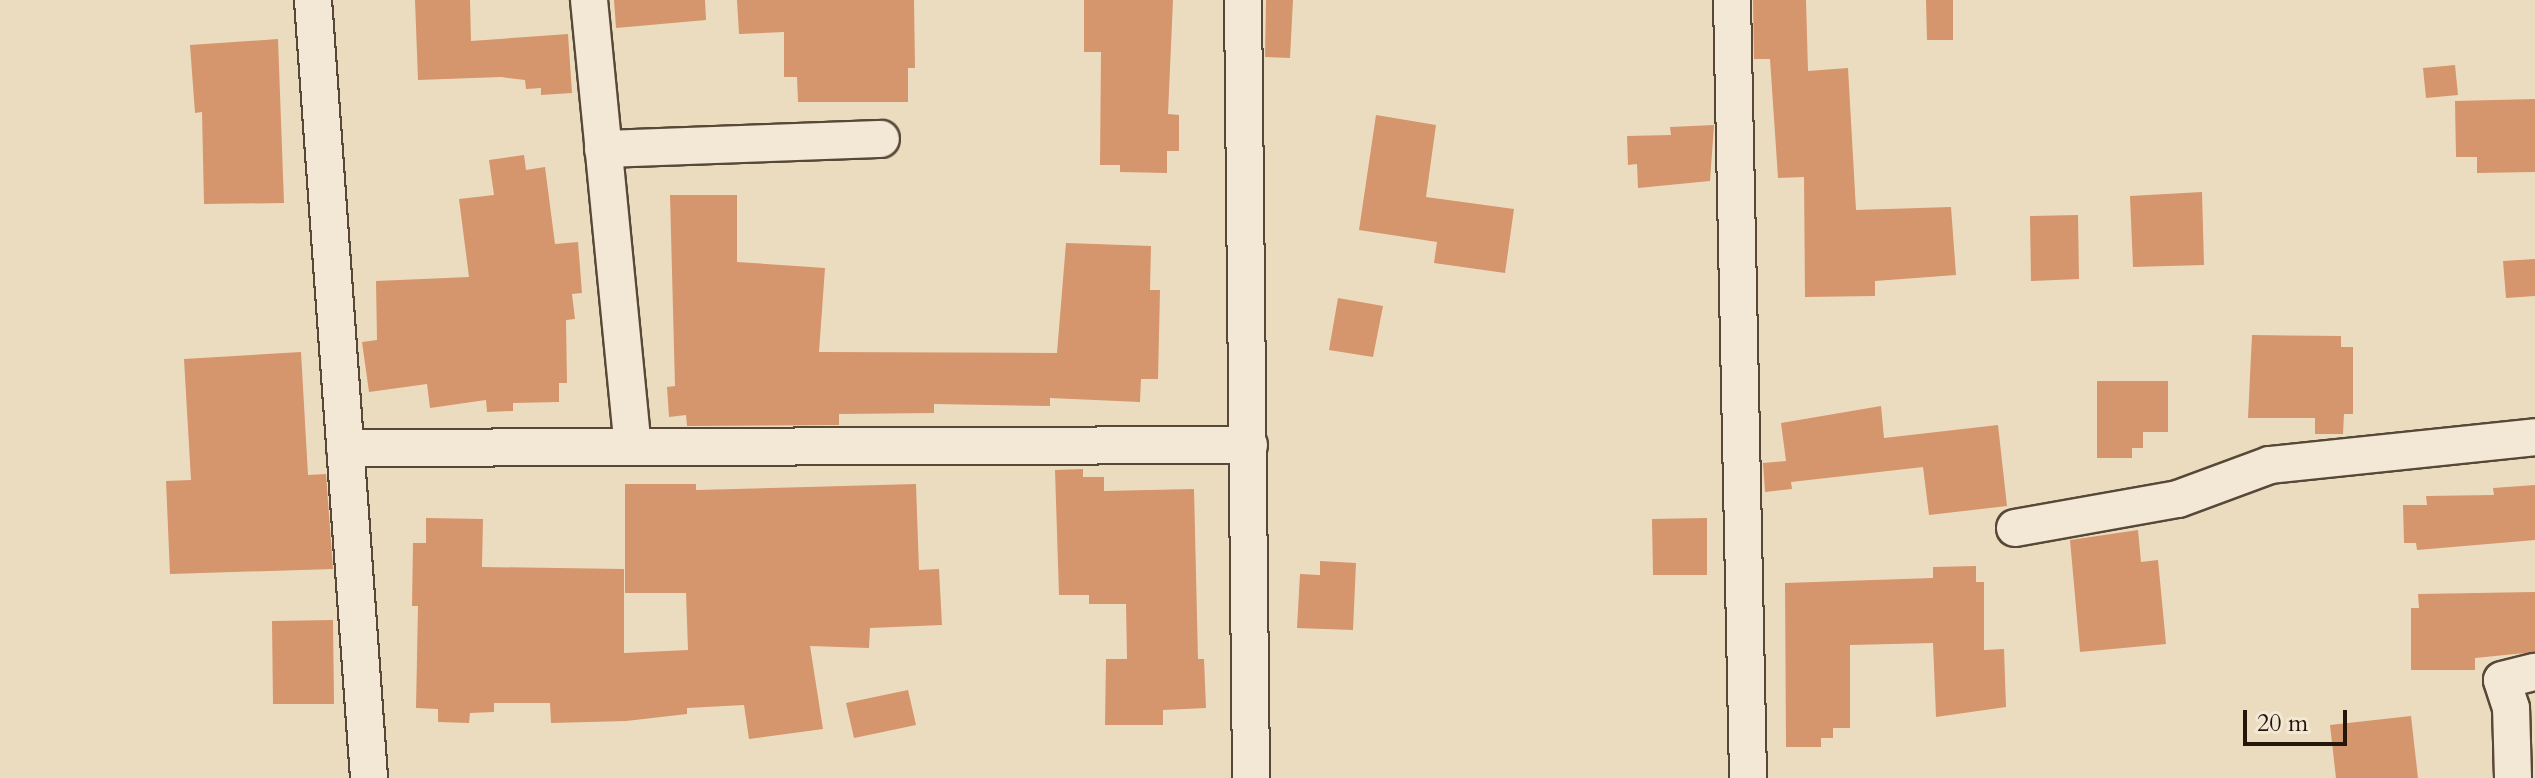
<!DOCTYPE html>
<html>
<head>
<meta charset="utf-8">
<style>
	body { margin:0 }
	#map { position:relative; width:2535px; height:778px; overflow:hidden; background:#ecdcbf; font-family:Cardo,serif }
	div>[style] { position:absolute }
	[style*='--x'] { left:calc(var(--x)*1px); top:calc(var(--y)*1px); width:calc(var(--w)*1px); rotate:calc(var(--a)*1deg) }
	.building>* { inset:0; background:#d5956d }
	.roads { filter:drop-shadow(2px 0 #574837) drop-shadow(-2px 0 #574837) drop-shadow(0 2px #574837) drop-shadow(0 -2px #574837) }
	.minor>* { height:36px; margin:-18px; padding:0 18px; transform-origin:18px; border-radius:18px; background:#f3e8d5 }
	span { translate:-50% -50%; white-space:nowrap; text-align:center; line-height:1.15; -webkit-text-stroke:7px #f3e8d5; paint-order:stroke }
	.scale { position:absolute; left:2243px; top:710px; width:104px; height:36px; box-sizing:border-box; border:4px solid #25160a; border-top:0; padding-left:10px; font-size:24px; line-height:28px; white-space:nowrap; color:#25160a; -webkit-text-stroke:6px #f3e8d5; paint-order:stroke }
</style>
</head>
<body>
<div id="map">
	<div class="building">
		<i style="clip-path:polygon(415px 0,470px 0,471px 41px,568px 34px,572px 93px,541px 95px,541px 88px,526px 89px,525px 80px,501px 77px,418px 80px)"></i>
		<i style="clip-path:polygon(614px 0,705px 0,706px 20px,616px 28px)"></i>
		<i style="clip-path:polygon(737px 0,914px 0,915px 68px,908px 68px,908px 102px,798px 102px,797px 77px,784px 77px,784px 32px,739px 34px)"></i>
		<i style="clip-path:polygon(1084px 0,1173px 0,1168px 114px,1179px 115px,1179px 151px,1167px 151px,1167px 173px,1120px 172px,1120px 165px,1100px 165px,1101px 52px,1084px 52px)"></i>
		<i style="clip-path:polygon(1266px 0,1293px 0,1290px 58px,1265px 57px)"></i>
		<i style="clip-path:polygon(1753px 0,1806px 0,1808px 71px,1848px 68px,1856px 210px,1951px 207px,1956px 275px,1875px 281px,1875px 296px,1805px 297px,1804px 177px,1778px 178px,1770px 59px,1754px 59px)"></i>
		<i style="clip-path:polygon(1926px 0,1953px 0,1953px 40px,1927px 40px)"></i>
		<i style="clip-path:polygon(278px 39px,284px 203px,204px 204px,202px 112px,195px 113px,190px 45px)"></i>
		<i style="clip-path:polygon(2455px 65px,2458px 95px,2426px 98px,2423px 68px)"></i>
		<i style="clip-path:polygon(2535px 99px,2535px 172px,2477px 173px,2477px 157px,2456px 157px,2455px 101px)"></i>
		<i style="clip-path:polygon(1376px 115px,1436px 125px,1426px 197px,1514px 209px,1505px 273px,1434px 263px,1437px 242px,1359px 230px)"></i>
		<i style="clip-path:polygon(1714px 125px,1710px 181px,1638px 188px,1637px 164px,1628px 165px,1627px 136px,1671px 135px,1670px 127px)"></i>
		<i style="clip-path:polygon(524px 155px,526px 170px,545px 167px,555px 244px,578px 242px,582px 293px,572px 294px,575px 319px,566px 320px,567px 383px,559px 383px,559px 402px,513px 403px,513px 411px,487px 412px,486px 400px,430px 408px,427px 384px,369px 392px,362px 342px,377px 340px,376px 281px,469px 277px,459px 199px,494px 195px,489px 160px)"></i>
		<i style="clip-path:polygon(2202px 192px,2204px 265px,2133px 267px,2130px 196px)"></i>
		<i style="clip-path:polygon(670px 195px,737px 195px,737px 262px,825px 268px,819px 352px,1057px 353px,1066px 243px,1151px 246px,1150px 290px,1160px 290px,1158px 379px,1141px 379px,1140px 402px,1050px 398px,1050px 406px,934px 404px,934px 413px,839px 414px,839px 425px,687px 426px,686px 415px,669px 417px,667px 387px,675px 386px)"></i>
		<i style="clip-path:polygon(2078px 215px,2079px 279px,2031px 281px,2030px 216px)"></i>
		<i style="clip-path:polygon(2535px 259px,2535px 296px,2506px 298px,2503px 261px)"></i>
		<i style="clip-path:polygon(1338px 298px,1383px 306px,1373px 357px,1329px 350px)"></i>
		<i style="clip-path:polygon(2252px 335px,2341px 336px,2341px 347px,2353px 347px,2353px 414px,2344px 414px,2343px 434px,2315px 434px,2315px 418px,2248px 418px)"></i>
		<i style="clip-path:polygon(301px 352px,308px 475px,326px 474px,333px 569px,170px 574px,166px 481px,191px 480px,184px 359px)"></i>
		<i style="clip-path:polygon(2097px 381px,2168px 381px,2168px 432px,2143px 432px,2143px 448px,2132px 448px,2132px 458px,2097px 458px)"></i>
		<i style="clip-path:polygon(1881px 406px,1884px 438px,1998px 425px,2007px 506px,1929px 515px,1923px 467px,1791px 482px,1792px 489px,1765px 492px,1763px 463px,1786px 461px,1781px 423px)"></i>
		<i style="clip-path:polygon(1083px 469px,1083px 477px,1104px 477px,1104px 491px,1194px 489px,1198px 659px,1204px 659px,1206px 708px,1163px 710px,1163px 725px,1105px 725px,1106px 659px,1127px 659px,1126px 604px,1089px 604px,1089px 595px,1059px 595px,1055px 470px)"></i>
		<i style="clip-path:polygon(625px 484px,696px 484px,696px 490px,916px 484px,919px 570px,939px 569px,942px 625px,870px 628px,869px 648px,810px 646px,823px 729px,749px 739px,744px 705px,687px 708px,687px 714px,626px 721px,551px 723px,550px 703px,494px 703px,494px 712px,470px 713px,469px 723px,438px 722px,438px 709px,416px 708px,418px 606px,412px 606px,413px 543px,426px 543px,426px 518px,483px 519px,482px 567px,624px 569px,624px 653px,688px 650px,686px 593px,625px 593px)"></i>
		<i style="clip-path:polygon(2535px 485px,2535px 540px,2417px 550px,2416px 543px,2404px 543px,2403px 505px,2427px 505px,2426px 496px,2494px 495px,2493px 488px)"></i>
		<i style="clip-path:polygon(1707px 518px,1707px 575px,1653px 575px,1652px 519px)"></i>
		<i style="clip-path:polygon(2138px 530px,2141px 562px,2158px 560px,2166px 644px,2080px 652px,2070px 540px)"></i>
		<i style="clip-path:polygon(1320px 561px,1356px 563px,1353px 630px,1297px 628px,1300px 574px,1320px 575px)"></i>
		<i style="clip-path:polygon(1976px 566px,1976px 582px,1984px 582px,1984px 650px,2004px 649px,2006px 707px,1936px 717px,1933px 643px,1850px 645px,1850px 728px,1833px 728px,1833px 738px,1821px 738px,1821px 747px,1786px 747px,1785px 583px,1933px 578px,1933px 567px)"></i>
		<i style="clip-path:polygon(2535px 592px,2535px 652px,2475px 658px,2475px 670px,2411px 670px,2411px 608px,2419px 608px,2418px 594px)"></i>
		<i style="clip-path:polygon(333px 620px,334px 704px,273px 704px,272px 621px)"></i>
		<i style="clip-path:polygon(908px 690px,916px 725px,854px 738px,846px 703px)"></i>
		<i style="clip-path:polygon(2411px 716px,2418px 778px,2336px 778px,2330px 725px)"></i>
	</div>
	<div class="roads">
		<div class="minor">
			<i style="--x:313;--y:0;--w:780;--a:85.88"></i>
			<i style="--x:589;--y:0;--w:447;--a:84.4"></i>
			<i style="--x:1243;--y:0;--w:778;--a:89.41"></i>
			<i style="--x:1732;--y:0;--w:778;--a:88.82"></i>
			<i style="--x:603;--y:149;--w:278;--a:-2.1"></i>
			<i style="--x:345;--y:448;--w:904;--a:-0.19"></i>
			<i style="--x:2015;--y:528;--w:166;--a:-10.1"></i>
			<i style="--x:2178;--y:499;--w:98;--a:-20.3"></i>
			<i style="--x:2270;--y:465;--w:266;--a:-6"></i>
			<i style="--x:2513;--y:778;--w:70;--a:-91.6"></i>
			<i style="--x:2511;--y:708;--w:29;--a:-108"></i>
			<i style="--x:2502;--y:680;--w:34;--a:-14"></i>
		</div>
	</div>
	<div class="scale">20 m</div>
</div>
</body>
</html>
